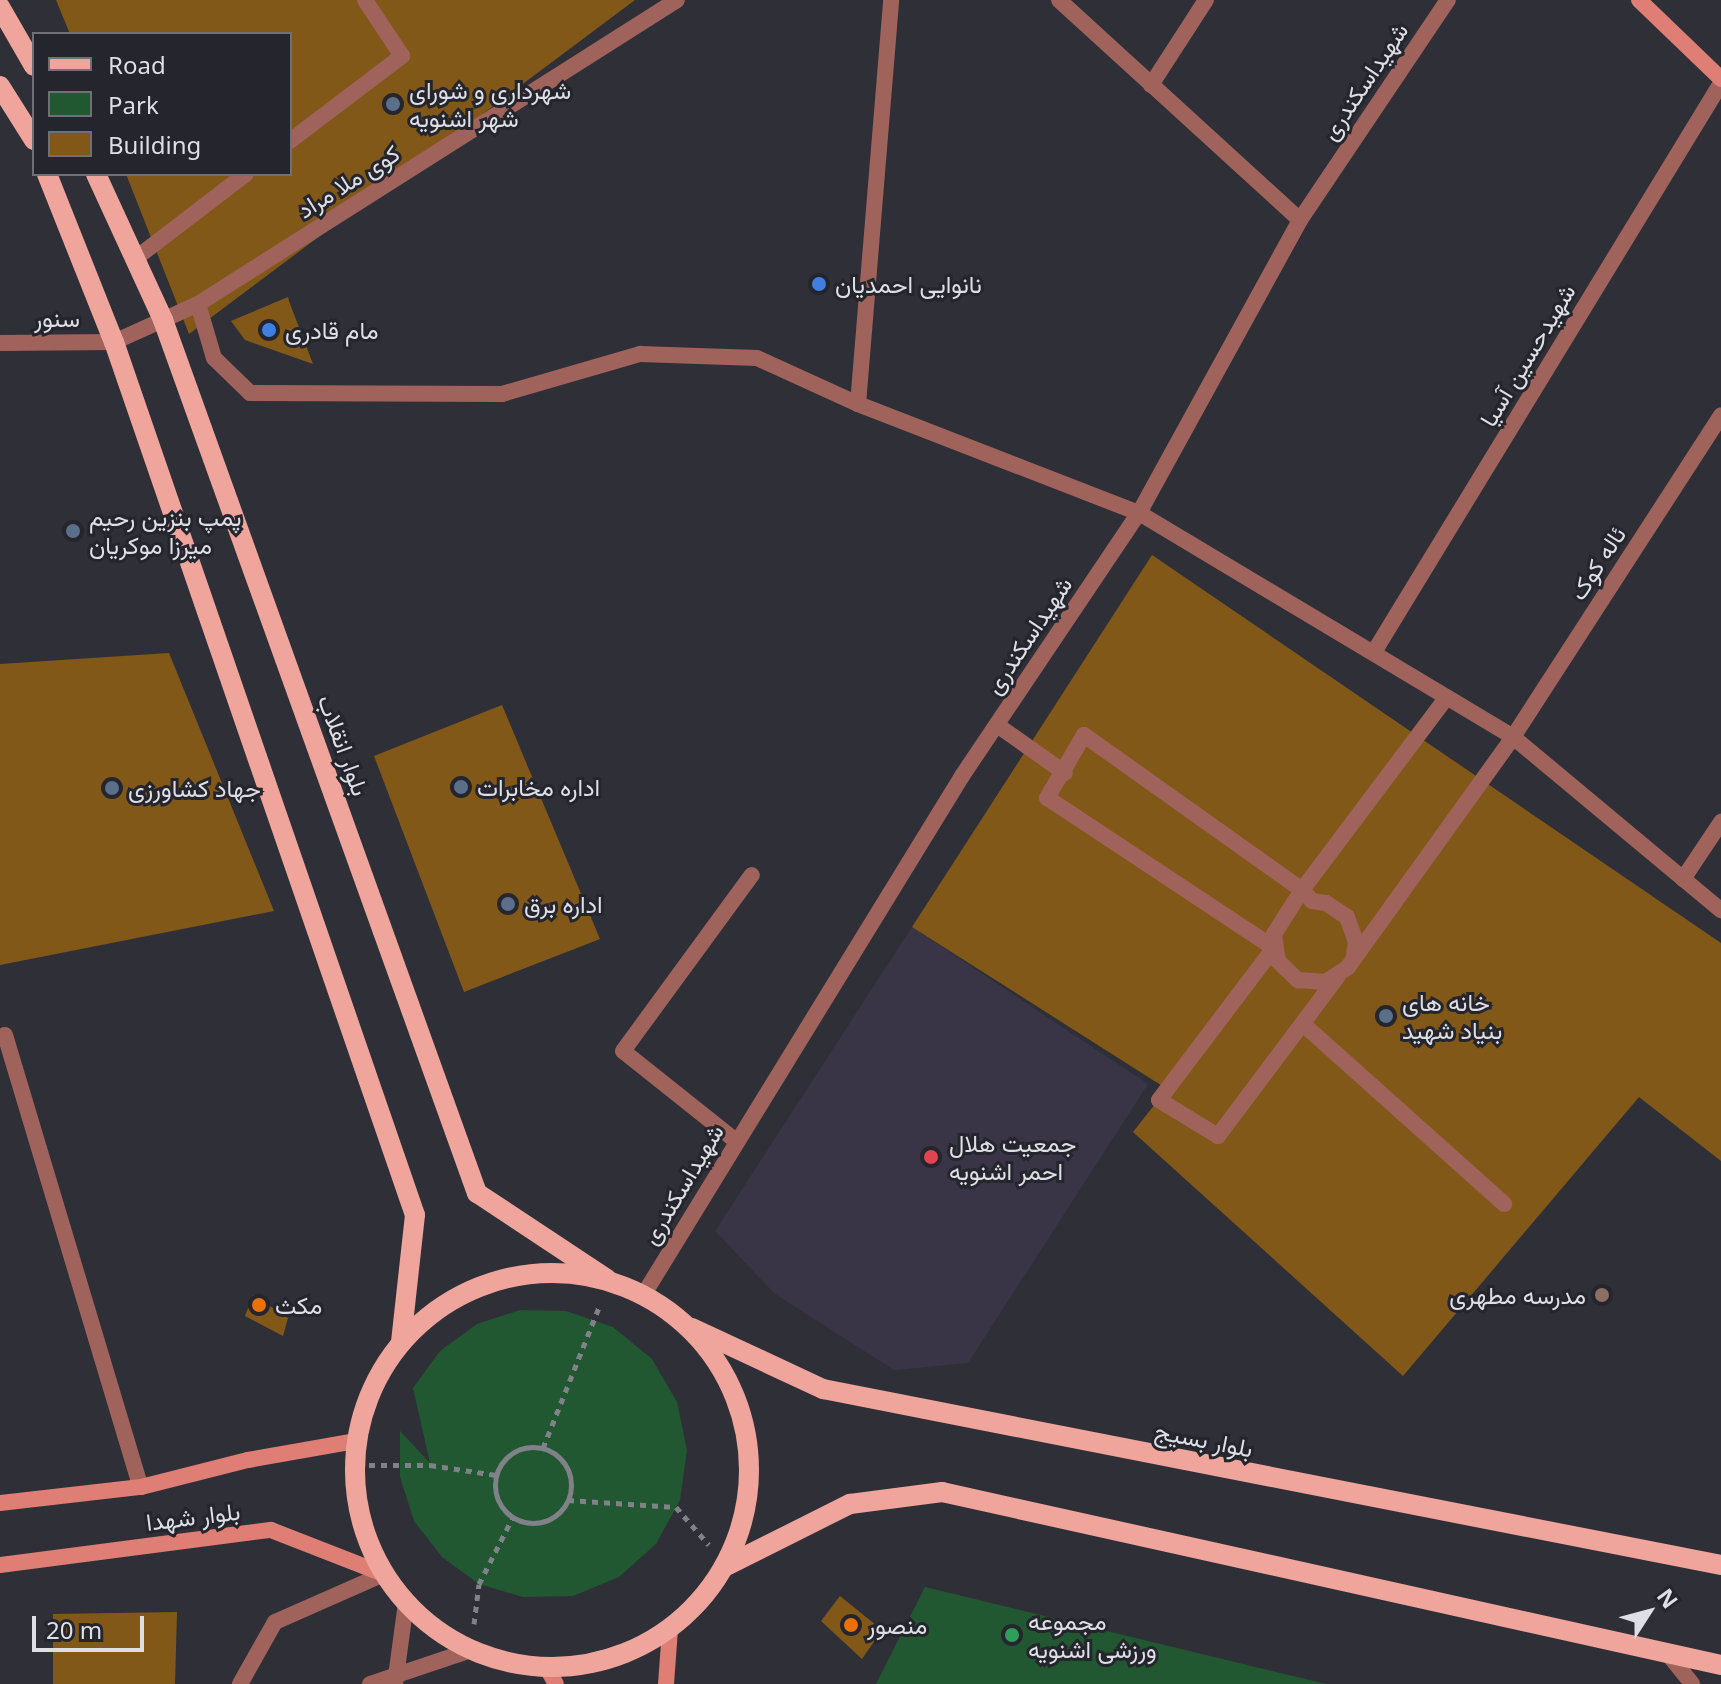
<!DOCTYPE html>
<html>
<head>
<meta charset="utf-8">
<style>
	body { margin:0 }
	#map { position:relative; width:1721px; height:1684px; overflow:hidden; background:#2f2f38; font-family:"Noto Sans",Vazirmatn,sans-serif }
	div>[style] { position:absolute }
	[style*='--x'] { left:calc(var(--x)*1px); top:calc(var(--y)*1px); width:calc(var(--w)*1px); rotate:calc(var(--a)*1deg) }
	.medical>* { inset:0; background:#393546 }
	.green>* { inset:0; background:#215831 }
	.building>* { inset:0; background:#825819 }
	.path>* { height:5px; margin-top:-2.5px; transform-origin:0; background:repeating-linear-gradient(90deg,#818289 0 6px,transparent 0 12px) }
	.path>.ring { margin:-2.5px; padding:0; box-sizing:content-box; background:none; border:5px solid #818289; border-radius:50% }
	.lane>* { height:16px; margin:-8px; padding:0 8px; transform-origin:8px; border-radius:8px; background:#a0635c }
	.street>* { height:16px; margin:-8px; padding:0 8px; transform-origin:8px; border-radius:8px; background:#a0635c }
	.secondary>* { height:16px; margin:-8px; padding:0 8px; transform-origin:8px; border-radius:8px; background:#de7e74 }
	.primary>* { height:20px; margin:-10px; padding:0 10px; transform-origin:10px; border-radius:10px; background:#f0a59c }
	.primary>.ring { margin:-10px; padding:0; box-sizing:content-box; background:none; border:20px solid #f0a59c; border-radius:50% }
	.dots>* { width:22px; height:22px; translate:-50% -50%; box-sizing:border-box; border:4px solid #25252e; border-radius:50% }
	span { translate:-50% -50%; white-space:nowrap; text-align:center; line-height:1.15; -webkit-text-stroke:6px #25252e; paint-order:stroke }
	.street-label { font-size:24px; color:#dedfe4 }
	.poi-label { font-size:24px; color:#dedfe4 }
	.left { translate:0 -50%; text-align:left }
	.right { translate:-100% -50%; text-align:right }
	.legend { position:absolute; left:32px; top:32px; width:260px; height:144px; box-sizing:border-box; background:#25252e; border:2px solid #6f6f77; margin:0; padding:10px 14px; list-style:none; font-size:24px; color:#dedfe4 }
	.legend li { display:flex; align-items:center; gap:16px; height:40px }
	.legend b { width:40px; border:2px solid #6f6f77 }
	.north { position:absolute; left:1609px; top:1572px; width:80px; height:80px; -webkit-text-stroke:6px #25252e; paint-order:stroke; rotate:54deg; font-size:22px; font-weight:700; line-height:32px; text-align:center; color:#dedfe4 }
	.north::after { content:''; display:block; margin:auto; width:28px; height:36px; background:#dedfe4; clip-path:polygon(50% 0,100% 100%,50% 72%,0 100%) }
	.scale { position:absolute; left:32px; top:1616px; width:112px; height:36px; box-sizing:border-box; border:4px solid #dedfe4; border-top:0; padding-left:10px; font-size:24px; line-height:28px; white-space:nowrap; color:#dedfe4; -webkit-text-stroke:6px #25252e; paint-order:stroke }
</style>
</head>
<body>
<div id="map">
	<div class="medical">
		<i style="clip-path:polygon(912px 927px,1148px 1084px,968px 1363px,894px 1370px,775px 1294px,715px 1231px)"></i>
	</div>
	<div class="green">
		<i style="clip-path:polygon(520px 1310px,566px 1311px,613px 1327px,652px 1359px,677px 1402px,687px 1450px,680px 1500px,656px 1544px,619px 1577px,573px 1596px,523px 1597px,479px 1584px,442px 1557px,414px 1521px,400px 1477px,400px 1431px,430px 1463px,413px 1388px,440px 1351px,477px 1324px)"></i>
		<i style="clip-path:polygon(925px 1587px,1322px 1683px,1327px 1684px,876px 1684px)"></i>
	</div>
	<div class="building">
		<i style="clip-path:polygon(56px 0,635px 0,189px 334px,126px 174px,290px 174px,290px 34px,70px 34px)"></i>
		<i style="clip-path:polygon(288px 297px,289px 301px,313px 364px,245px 340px,231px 321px)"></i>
		<i style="clip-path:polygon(1152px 555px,1721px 943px,1721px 1161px,1639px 1097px,1403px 1376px,1133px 1132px,1167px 1089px,912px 927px)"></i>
		<i style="clip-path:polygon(169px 653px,274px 911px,0 965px,0 664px)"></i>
		<i style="clip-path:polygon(502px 705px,600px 939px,464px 992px,374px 756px)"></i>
		<i style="clip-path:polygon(253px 1295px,288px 1318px,283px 1336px,245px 1316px)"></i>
		<i style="clip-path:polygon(840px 1596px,882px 1630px,862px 1659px,821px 1621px)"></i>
		<i style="clip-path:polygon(177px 1612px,175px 1684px,53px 1684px,53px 1614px)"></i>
	</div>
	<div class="path">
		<i class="ring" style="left:495px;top:1447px;width:71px;height:71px"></i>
		<i style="--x:543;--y:1448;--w:152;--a:-68.3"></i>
		<i style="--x:369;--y:1465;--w:61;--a:0"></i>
		<i style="--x:430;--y:1465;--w:67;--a:8.6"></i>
		<i style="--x:568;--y:1500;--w:108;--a:3.7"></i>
		<i style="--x:676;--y:1507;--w:50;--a:49"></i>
		<i style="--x:474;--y:1624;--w:40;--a:-82.9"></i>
		<i style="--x:479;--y:1584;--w:75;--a:-63.1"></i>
	</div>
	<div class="lane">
		<i style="--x:0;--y:343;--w:114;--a:-0.5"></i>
		<i style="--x:736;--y:1141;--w:144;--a:-141.5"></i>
		<i style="--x:623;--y:1051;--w:218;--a:-53.8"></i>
		<i style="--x:395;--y:1684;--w:82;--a:-82.3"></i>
	</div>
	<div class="street">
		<i style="--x:1059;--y:0;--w:326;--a:42.4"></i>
		<i style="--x:1151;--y:85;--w:101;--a:-57.1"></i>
		<i style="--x:290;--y:141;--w:141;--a:-37.2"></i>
		<i style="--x:402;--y:56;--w:67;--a:-123.5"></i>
		<i style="--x:136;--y:258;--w:138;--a:-37.4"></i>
		<i style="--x:198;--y:304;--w:56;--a:73.5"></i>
		<i style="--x:214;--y:358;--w:50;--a:44.2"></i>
		<i style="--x:250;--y:393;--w:252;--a:0.2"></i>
		<i style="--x:502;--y:394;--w:144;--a:-16.2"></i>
		<i style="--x:640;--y:354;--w:117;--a:2"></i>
		<i style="--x:757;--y:358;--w:111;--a:24.5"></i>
		<i style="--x:858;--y:404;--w:301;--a:21.2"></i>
		<i style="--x:1139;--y:513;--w:436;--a:30.9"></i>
		<i style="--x:1513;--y:737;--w:271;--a:39.8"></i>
		<i style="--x:114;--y:342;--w:92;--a:-24.3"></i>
		<i style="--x:198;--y:304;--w:567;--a:-32.4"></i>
		<i style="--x:858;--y:404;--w:405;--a:-85.3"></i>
		<i style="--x:1374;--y:652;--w:666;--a:-58.62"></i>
		<i style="--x:997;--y:725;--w:83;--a:35.2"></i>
		<i style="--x:1683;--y:879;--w:69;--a:-56.3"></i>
		<i style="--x:1354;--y:955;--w:13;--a:-81"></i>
		<i style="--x:1356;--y:942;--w:27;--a:-110"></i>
		<i style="--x:1347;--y:917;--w:25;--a:-146"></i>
		<i style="--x:1326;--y:903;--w:14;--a:-172"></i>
		<i style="--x:1312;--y:901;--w:15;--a:-132"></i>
		<i style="--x:1302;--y:890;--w:52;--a:122.5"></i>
		<i style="--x:1274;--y:934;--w:27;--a:82"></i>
		<i style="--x:1278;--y:961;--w:28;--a:44"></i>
		<i style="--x:1298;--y:980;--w:28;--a:4"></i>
		<i style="--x:1326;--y:982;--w:27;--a:-34"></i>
		<i style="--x:1348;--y:967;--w:283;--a:-54.3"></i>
		<i style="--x:1513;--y:737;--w:383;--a:-57.1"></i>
		<i style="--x:1338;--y:976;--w:200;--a:126.9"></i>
		<i style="--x:1218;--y:1136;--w:69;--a:-148.6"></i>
		<i style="--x:1159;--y:1100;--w:191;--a:-52.9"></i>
		<i style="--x:1274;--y:948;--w:272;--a:-146.5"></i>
		<i style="--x:1047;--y:798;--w:73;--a:-59.6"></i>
		<i style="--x:1084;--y:735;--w:267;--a:35.4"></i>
		<i style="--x:1302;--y:890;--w:241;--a:-53.1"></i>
		<i style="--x:1303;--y:1024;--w:270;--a:41.8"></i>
		<i style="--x:5;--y:1035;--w:472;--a:73.3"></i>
		<i style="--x:644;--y:1294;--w:608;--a:-58.45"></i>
		<i style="--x:962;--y:776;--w:317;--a:-56.1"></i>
		<i style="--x:1139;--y:513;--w:334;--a:-61.2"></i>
		<i style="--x:1300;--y:220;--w:265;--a:-56.1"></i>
		<i style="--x:1668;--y:1654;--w:38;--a:51"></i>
		<i style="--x:240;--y:1684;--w:71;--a:-60.6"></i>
		<i style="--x:275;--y:1622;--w:119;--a:-23.8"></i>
		<i style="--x:370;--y:1684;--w:107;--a:-18.6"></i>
	</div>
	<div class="secondary">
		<i style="--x:1639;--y:0;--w:114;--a:43.9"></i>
		<i style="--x:0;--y:1503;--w:142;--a:-6.5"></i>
		<i style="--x:141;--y:1487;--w:110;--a:-14.2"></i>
		<i style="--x:248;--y:1460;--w:110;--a:-10"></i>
		<i style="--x:0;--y:1565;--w:273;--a:-7.4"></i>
		<i style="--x:271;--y:1530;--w:121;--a:21.3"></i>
		<i style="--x:547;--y:1668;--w:18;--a:61"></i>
		<i style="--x:666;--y:1684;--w:55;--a:-85.8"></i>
	</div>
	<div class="primary">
		<i style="--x:0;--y:7;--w:68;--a:60"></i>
		<i style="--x:0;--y:86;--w:64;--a:57.8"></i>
		<i style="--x:47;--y:174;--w:181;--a:68.3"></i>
		<i style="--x:114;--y:342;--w:923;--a:70.98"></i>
		<i style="--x:415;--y:1215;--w:128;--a:96.3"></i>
		<i style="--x:96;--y:174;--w:161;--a:65.3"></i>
		<i style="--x:163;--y:320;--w:928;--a:70.22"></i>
		<i style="--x:477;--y:1193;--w:156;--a:33.5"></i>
		<i class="ring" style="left:355px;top:1273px;width:374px;height:374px"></i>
		<i style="--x:692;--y:1328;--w:145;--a:25"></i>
		<i style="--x:823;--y:1389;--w:915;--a:11.09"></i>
		<i style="--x:726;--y:1566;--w:139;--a:-26.6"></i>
		<i style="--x:850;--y:1504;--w:93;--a:-7.4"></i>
		<i style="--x:942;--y:1492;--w:798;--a:12.52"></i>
	</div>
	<div class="dots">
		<i style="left:393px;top:104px;background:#5c6f8a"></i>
		<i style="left:819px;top:284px;background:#3f7fe0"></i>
		<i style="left:269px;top:330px;background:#3f7fe0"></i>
		<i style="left:73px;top:531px;background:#5c6f8a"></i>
		<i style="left:461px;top:787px;background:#5c6f8a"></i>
		<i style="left:112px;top:788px;background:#5c6f8a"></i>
		<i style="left:508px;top:904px;background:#5c6f8a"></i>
		<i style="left:1386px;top:1016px;background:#5c6f8a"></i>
		<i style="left:931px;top:1157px;background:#e0444e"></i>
		<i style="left:1602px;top:1295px;background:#8d6e63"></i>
		<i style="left:259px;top:1305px;background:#e8710a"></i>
		<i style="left:851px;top:1625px;background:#e8710a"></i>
		<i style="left:1012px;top:1635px;background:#2e9e5b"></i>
	</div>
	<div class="street-label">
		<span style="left:1364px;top:81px;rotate:-56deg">شهیداسکندری</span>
		<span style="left:348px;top:181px;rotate:-32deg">کوی ملا مراد</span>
		<span style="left:57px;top:318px">سنور</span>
		<span style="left:1527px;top:355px;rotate:-59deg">شهیدحسین آسیا</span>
		<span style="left:1597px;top:563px;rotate:-57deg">ئاله کوک</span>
		<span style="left:1028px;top:635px;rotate:-56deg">شهیداسکندری</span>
		<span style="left:344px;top:745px;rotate:70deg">بلوار انقلاب</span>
		<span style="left:682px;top:1184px;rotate:-59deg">شهیداسکندری</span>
		<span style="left:1204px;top:1439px;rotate:11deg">بلوار بسیج</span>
		<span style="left:193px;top:1516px;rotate:-7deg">بلوار شهدا</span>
	</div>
	<div class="poi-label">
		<span class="left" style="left:409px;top:104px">شهرداری و شورای<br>شهر اشنویه</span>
		<span class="left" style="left:835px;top:284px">نانوایی احمدیان</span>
		<span class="left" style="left:285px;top:330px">مام قادری</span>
		<span class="left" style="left:89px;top:531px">پمپ بنزین رحیم<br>میرزا موکریان</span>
		<span class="left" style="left:477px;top:787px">اداره مخابرات</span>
		<span class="left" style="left:128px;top:788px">جهاد کشاورزی</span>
		<span class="left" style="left:524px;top:904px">اداره برق</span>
		<span class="left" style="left:1402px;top:1016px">خانه های<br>بنیاد شهید</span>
		<span class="left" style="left:949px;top:1157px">جمعیت هلال<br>احمر اشنویه</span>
		<span class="right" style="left:1586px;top:1295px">مدرسه مطهری</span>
		<span class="left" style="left:275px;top:1305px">مکث</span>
		<span class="left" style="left:1028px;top:1635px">مجموعه<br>ورزشی اشنویه</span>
		<span class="left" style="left:867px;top:1625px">منصور</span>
	</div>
	<ul class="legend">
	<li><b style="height:10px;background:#f0a59c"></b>Road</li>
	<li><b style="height:22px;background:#215831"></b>Park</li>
	<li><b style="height:22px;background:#825819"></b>Building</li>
	</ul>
	<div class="north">N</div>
	<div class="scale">20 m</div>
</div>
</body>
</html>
